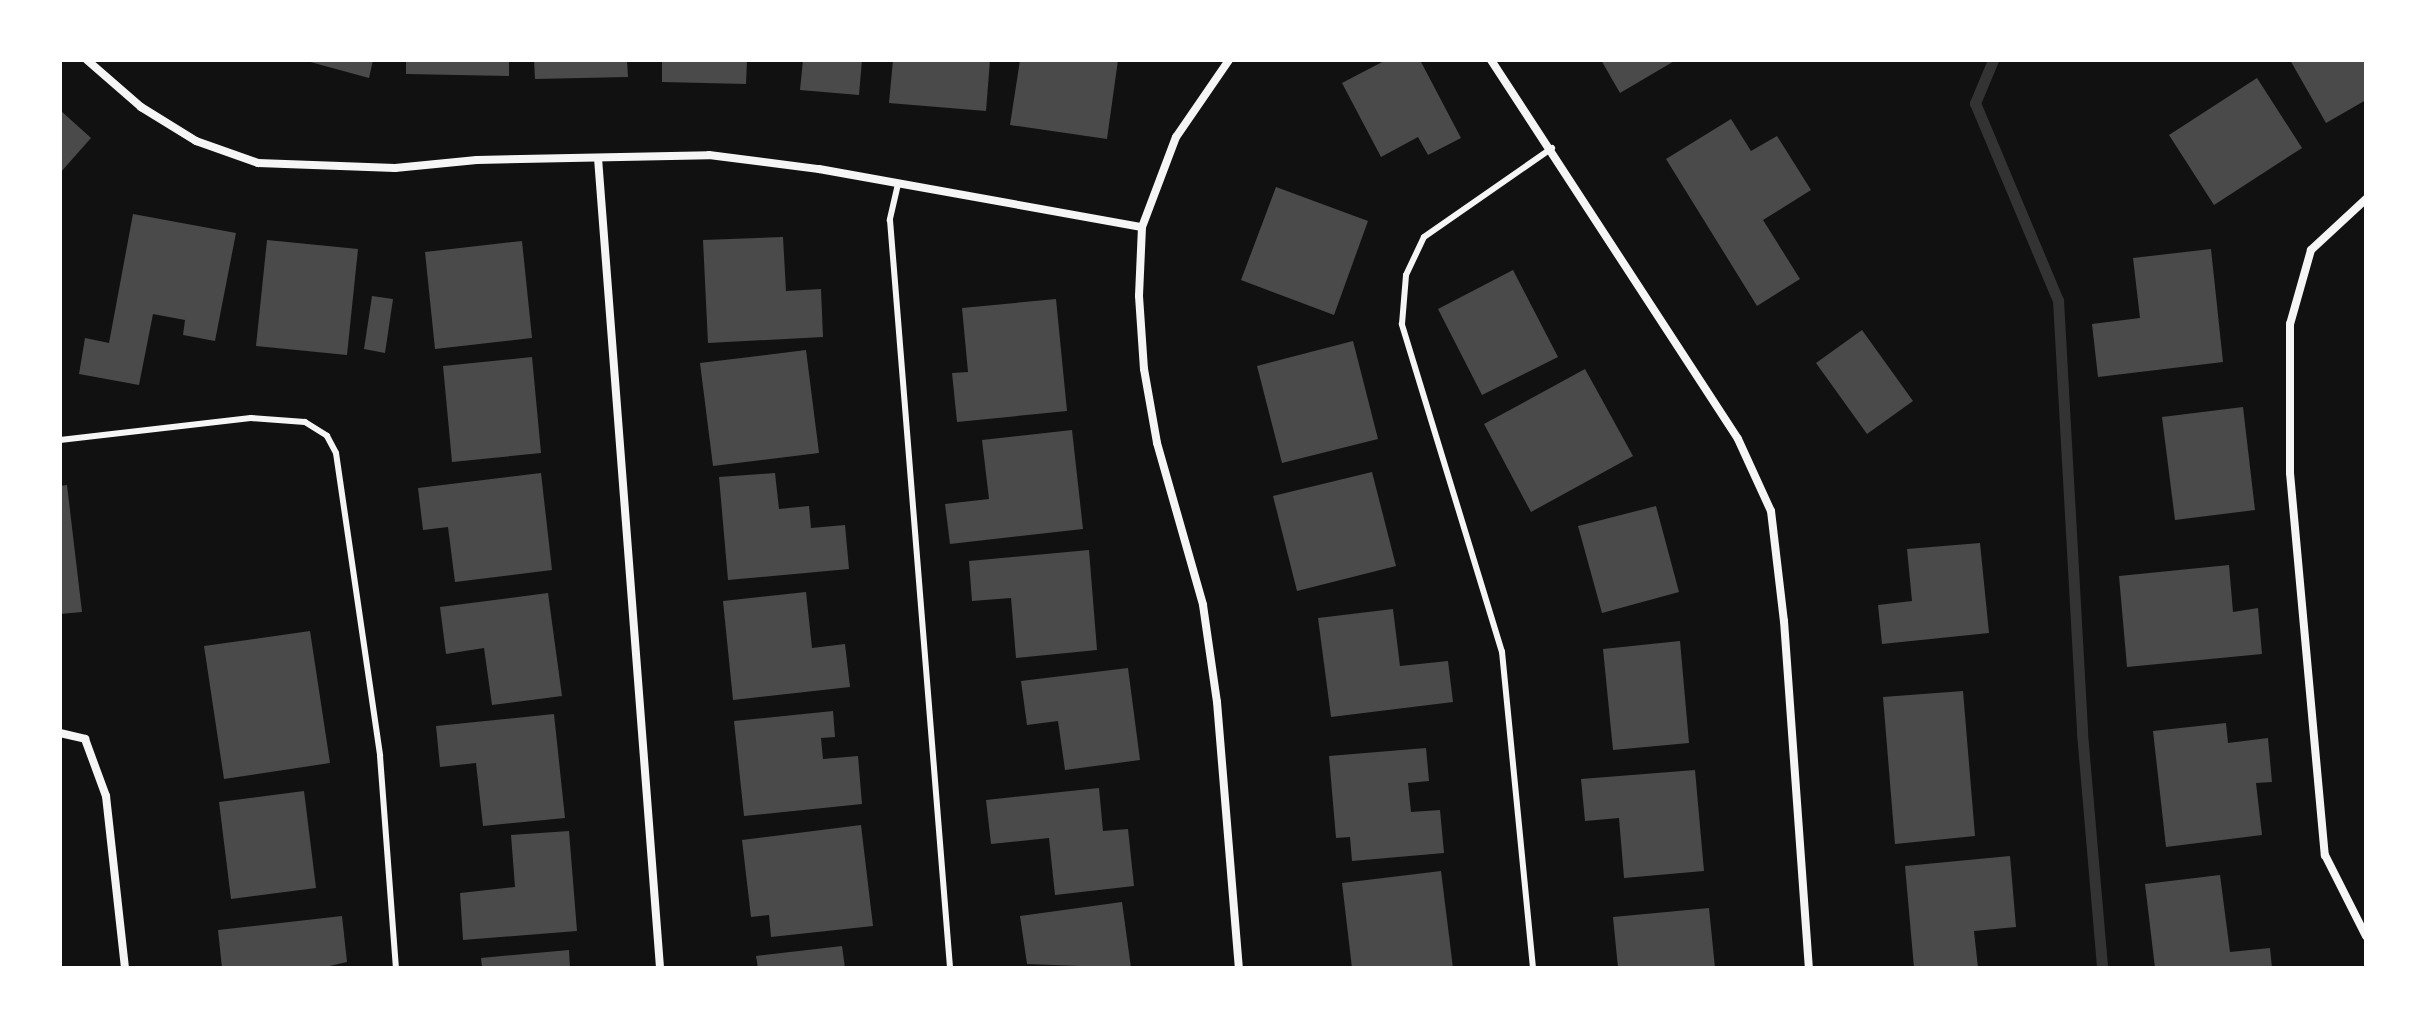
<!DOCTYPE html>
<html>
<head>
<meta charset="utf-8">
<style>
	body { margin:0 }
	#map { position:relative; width:2426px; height:1028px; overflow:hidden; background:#111; font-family:Jost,sans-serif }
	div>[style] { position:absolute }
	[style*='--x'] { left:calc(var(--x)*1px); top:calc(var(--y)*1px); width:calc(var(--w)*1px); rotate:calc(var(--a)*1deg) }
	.stream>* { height:11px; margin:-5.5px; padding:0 5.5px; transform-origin:5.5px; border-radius:5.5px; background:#333 }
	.building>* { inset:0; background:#4a4a4a }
	.service>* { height:6px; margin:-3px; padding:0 3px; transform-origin:3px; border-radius:3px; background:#f5f5f5 }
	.minor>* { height:8px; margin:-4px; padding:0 4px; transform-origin:4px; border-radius:4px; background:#f5f5f5 }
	span { translate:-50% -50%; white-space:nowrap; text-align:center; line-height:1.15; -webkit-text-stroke:7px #fff; paint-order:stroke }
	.frame { position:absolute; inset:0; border:62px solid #fff; pointer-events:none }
</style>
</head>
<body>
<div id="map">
	<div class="stream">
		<i style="--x:1993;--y:60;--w:47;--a:112.7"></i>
		<i style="--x:1975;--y:103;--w:214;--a:67.2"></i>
		<i style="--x:2058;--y:300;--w:434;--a:86.8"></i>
		<i style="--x:2082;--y:733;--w:236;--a:85.1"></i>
	</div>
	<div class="building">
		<i style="clip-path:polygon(303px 60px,373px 60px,369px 78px)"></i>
		<i style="clip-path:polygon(406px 60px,509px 60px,509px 76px,406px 74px)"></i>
		<i style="clip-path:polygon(534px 60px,627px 60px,628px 77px,535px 79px)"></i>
		<i style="clip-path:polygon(662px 60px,747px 60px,746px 84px,662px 82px)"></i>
		<i style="clip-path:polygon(803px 60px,862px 60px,859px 95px,800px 90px)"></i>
		<i style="clip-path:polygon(893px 60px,990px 60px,986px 111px,889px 103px)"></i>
		<i style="clip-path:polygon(1020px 60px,1118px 60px,1107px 139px,1010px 125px)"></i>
		<i style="clip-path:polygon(1386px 60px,1420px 60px,1461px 138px,1428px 155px,1418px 137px,1381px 157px,1342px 83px)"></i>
		<i style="clip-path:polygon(1601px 60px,1676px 60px,1620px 93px)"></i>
		<i style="clip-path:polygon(2290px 60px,2366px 60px,2366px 100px,2326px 123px)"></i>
		<i style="clip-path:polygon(2257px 78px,2302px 148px,2214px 205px,2169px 135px)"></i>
		<i style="clip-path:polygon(60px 110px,91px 138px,60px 173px)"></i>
		<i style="clip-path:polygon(1731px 119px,1751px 151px,1777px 136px,1811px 190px,1763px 220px,1800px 279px,1757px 306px,1666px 159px)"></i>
		<i style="clip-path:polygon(1276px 187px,1368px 221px,1334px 315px,1241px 280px)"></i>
		<i style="clip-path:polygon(133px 214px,236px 233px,215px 341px,183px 335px,185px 320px,153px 314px,139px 385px,79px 374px,85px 338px,109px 343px)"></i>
		<i style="clip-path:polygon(783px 237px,786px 291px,821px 289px,823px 337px,708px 343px,703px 240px)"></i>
		<i style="clip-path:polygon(267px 240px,358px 249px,347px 355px,256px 346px)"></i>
		<i style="clip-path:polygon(522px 241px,532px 338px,435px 349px,425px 252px)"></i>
		<i style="clip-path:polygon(2211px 249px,2223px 362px,2098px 377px,2092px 324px,2140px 318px,2133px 258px)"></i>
		<i style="clip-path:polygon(1513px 270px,1558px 357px,1482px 395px,1438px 309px)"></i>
		<i style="clip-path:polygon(372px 296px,393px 299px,385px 353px,364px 349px)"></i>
		<i style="clip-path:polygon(1056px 299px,1067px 411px,957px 422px,952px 373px,968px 372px,962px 308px)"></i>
		<i style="clip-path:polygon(1862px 330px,1913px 401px,1867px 434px,1816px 363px)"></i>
		<i style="clip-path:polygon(1353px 341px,1378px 439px,1282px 463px,1257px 366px)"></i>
		<i style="clip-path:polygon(806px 350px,819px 453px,713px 466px,700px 363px)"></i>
		<i style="clip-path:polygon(532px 357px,541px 453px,452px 462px,443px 366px)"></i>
		<i style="clip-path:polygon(1585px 369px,1633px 456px,1531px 512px,1484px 424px)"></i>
		<i style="clip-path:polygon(2243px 407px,2255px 510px,2175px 520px,2162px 417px)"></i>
		<i style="clip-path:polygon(1072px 430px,1083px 529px,950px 544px,945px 504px,989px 499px,982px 440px)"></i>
		<i style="clip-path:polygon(1372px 472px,1396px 566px,1297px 591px,1273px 496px)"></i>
		<i style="clip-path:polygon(541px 473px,552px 570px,455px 582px,448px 527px,423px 530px,418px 488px)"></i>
		<i style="clip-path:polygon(775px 473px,779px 509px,809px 506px,811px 528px,845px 525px,849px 569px,728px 580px,719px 477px)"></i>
		<i style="clip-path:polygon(67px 485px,82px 612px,60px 614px,60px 486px)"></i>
		<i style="clip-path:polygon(1656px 506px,1679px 592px,1602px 613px,1578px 526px)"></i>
		<i style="clip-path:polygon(1980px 543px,1989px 633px,1882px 644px,1878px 605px,1912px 601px,1907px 549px)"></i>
		<i style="clip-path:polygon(1089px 550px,1097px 650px,1016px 658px,1011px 598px,972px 601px,969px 561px)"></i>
		<i style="clip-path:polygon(2229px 565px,2233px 612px,2258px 608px,2262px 654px,2127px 667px,2119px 576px)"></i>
		<i style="clip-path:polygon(806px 592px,812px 648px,845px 644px,850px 687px,733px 700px,723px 601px)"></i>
		<i style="clip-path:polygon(548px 593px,562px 696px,492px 705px,484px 648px,446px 654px,440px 607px)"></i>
		<i style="clip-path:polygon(1393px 609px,1400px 666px,1448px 661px,1453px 702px,1331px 717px,1318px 618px)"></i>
		<i style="clip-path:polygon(310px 631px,330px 763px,224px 779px,204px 646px)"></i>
		<i style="clip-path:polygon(1680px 641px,1689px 743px,1613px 750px,1603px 649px)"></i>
		<i style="clip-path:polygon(1128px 668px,1140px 760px,1065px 770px,1058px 721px,1027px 725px,1021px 681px)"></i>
		<i style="clip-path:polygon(1963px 691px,1975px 836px,1895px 844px,1883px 697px)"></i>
		<i style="clip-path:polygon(833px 711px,835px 737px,821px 738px,823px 759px,858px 756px,862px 804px,744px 816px,734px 721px)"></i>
		<i style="clip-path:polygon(554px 714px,565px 818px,483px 826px,476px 763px,440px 767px,436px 726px)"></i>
		<i style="clip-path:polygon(2226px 723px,2228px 743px,2268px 738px,2272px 782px,2256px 783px,2262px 835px,2166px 847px,2153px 731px)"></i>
		<i style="clip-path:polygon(1426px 748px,1429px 781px,1408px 783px,1411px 812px,1440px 810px,1444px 853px,1352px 861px,1350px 837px,1336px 838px,1329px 756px)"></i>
		<i style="clip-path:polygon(1695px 770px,1704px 871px,1624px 878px,1619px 818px,1585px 821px,1581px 779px)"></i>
		<i style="clip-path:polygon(1099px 788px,1103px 831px,1128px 829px,1134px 886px,1055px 895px,1049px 838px,991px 844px,986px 800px)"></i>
		<i style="clip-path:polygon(304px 791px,316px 888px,231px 899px,219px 802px)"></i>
		<i style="clip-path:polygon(861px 825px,873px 926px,771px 937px,769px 915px,751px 917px,742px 840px)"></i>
		<i style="clip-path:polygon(569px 831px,577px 931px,463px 940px,460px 893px,515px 887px,511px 835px)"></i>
		<i style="clip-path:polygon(2010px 856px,2016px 927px,1974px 931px,1978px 968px,1914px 968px,1905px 866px)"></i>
		<i style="clip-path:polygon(1441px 871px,1453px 968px,1352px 968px,1342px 883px)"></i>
		<i style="clip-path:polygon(2220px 875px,2230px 952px,2270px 948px,2272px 968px,2155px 968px,2145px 884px)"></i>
		<i style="clip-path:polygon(1122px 902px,1131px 968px,1027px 964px,1020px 916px)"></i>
		<i style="clip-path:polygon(1709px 908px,1715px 968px,1618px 968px,1613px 917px)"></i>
		<i style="clip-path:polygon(342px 916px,347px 962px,321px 968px,222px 968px,218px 930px)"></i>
		<i style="clip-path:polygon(842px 946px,845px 968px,758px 968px,756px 956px)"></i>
		<i style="clip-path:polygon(569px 950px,570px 968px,482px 968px,481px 958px)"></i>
	</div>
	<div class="service">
		<i style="--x:898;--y:184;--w:37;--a:103"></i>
		<i style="--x:890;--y:220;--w:750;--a:85.41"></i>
		<i style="--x:60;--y:440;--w:192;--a:-6.6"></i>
		<i style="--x:251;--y:418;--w:54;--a:4.2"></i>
		<i style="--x:305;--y:422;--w:26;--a:32"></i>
		<i style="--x:327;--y:436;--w:19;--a:62"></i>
		<i style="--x:336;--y:453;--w:306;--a:81.7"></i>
		<i style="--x:380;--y:756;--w:213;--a:85.7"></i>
		<i style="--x:1533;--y:968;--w:318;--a:-95.6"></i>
		<i style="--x:1502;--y:652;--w:343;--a:-107"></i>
		<i style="--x:1402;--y:324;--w:49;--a:-85.3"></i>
		<i style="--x:1406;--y:275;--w:42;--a:-64.7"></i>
		<i style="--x:1424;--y:237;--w:156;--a:-34.8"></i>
	</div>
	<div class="minor">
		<i style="--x:87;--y:60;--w:72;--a:41"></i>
		<i style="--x:141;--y:107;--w:65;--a:31.7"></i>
		<i style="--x:196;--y:141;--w:66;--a:19.5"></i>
		<i style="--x:258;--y:163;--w:137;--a:2.1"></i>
		<i style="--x:395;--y:168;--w:82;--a:-5.6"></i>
		<i style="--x:477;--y:160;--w:232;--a:-1.2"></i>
		<i style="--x:709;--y:155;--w:111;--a:7.3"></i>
		<i style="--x:819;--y:169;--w:328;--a:10.2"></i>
		<i style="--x:1229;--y:60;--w:93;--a:124.5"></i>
		<i style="--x:1176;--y:137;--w:96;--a:110.7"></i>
		<i style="--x:1142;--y:227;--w:69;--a:92.5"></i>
		<i style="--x:1139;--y:296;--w:73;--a:86.1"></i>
		<i style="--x:1144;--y:369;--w:75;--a:80"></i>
		<i style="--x:1157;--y:443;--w:168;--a:74.1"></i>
		<i style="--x:1203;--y:605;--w:98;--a:81.8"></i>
		<i style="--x:1217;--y:702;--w:267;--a:85.3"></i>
		<i style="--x:1491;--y:60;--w:452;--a:56.9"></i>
		<i style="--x:1738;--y:439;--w:79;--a:65.4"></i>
		<i style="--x:1771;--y:511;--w:111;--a:83.3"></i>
		<i style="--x:1784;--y:621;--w:348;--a:85.9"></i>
		<i style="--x:598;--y:158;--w:812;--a:85.62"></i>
		<i style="--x:2366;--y:199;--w:75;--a:137.2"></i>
		<i style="--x:2311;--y:250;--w:77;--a:105.8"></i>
		<i style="--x:2290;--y:324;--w:149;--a:90"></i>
		<i style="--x:2290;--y:473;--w:384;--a:84.8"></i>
		<i style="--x:2325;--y:855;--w:91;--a:63.2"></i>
		<i style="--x:60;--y:733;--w:26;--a:13"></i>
		<i style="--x:85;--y:739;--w:61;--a:69.8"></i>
		<i style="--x:106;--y:796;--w:173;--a:83.7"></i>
	</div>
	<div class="frame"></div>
</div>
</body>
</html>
